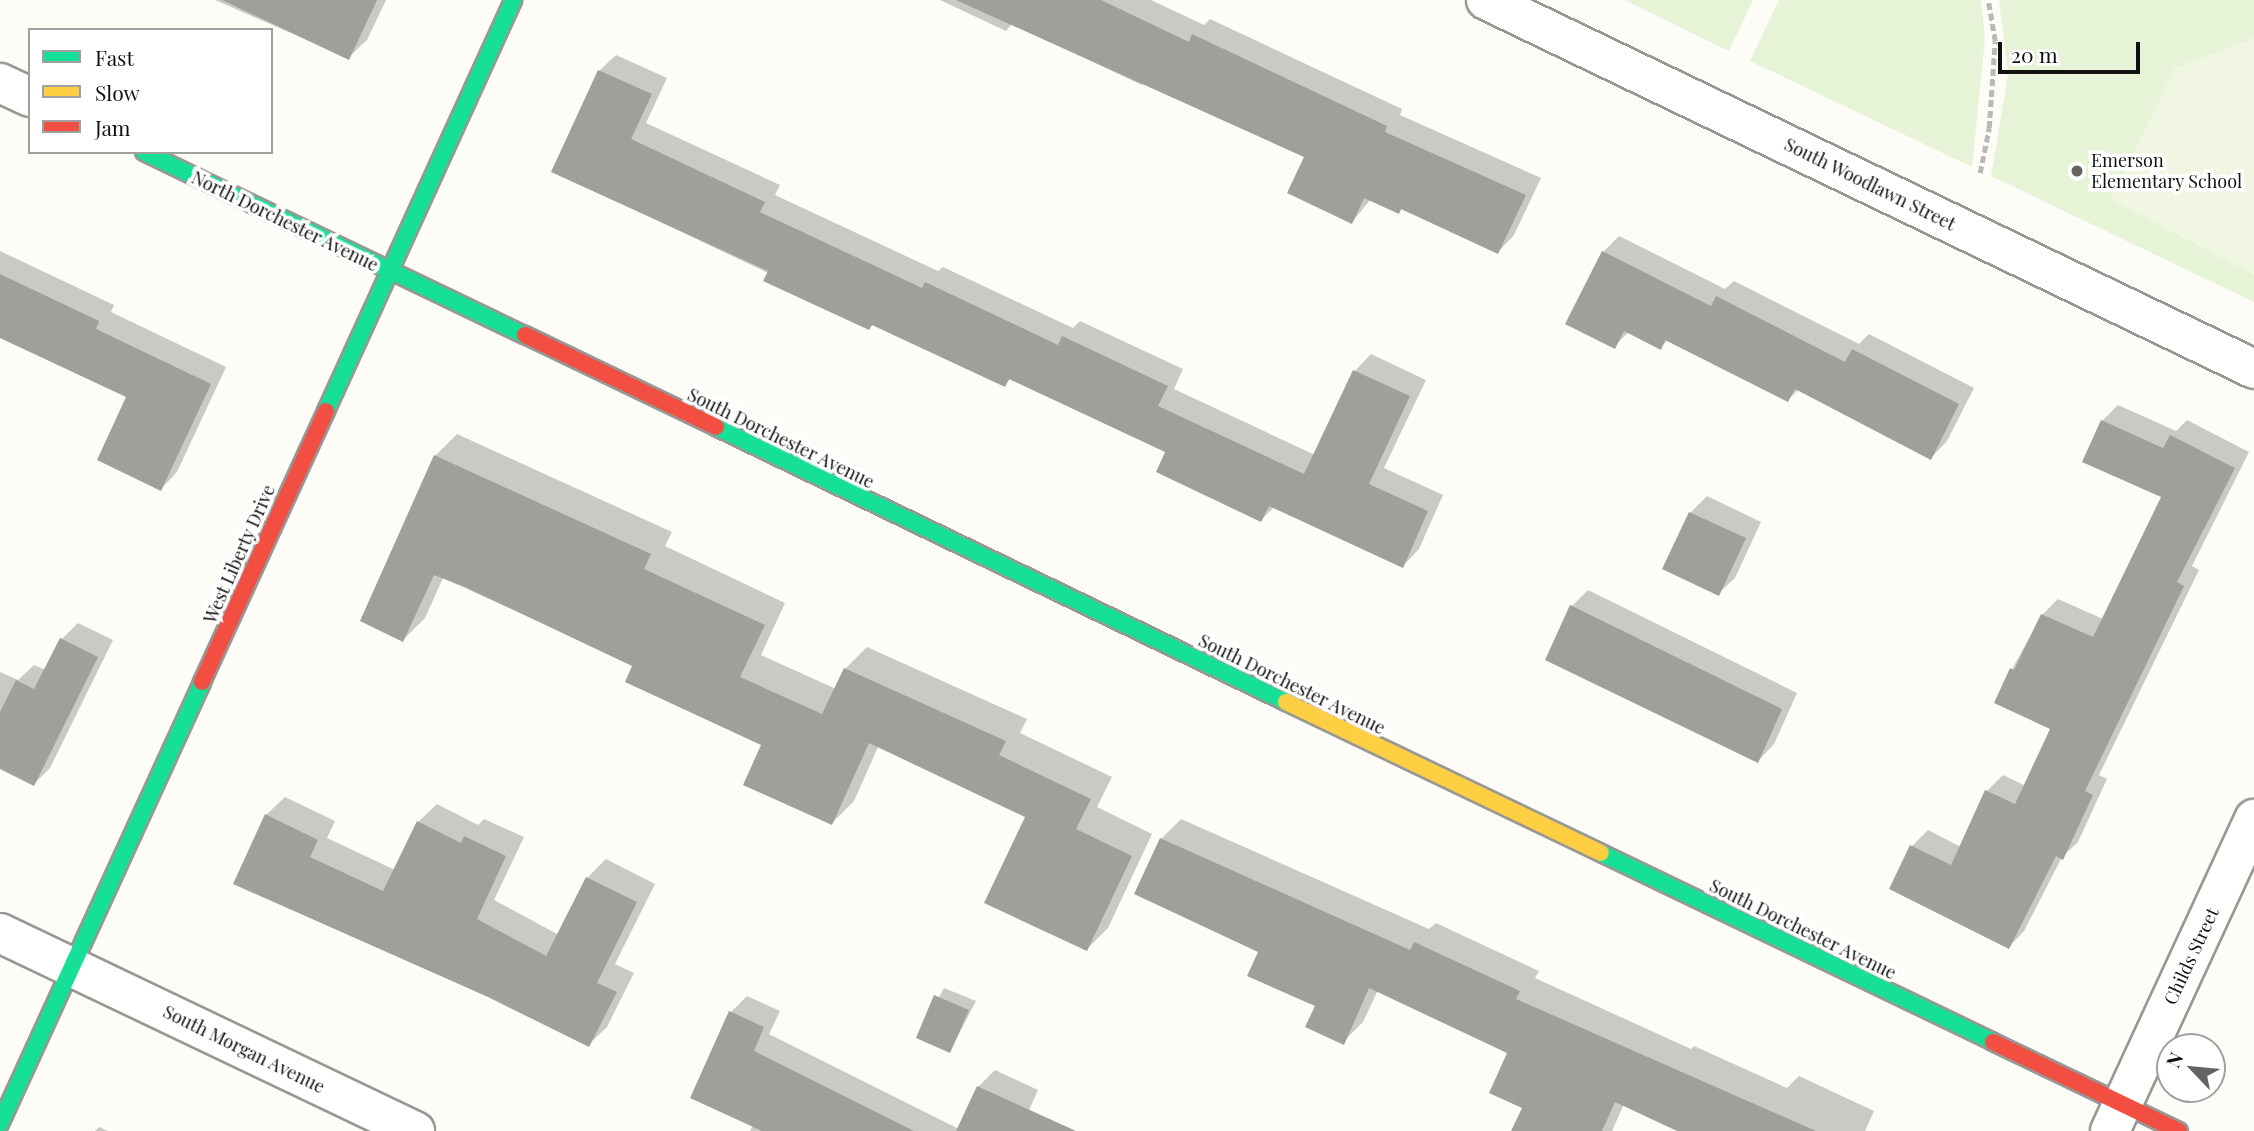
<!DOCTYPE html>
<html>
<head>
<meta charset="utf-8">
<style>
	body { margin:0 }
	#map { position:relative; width:2254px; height:1131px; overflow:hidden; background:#fdfcf7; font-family:"Playfair Display",serif }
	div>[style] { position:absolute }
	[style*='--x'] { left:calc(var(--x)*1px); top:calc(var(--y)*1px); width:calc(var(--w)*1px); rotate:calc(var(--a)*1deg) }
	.green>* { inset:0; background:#e7f3d7 }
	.pitch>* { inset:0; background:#f0f6e1 }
	.shadow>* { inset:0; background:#0003 }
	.building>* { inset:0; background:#a19f9c }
	.path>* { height:4.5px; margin-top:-2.25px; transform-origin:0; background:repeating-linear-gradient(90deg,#b9b9b8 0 7px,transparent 0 10.5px) }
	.roads { filter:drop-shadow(2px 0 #979795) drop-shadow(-2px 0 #979795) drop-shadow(0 2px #979795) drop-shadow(0 -2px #979795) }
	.street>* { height:38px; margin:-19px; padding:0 19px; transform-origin:19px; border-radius:19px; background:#fffffe }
	.fast>* { height:16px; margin:-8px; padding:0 8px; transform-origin:8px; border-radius:8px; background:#16e098 }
	.slow>* { height:16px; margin:-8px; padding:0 8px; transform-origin:8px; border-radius:8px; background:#ffcf43 }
	.jam>* { height:16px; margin:-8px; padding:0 8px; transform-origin:8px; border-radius:8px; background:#f24e42 }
	.dots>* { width:19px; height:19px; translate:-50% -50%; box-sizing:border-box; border:4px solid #fff; border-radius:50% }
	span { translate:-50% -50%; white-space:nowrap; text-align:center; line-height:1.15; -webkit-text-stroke:7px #fff; paint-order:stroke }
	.poi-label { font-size:18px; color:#111 }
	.left { translate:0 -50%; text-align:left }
	.street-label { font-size:18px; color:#111 }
	.legend { position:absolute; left:28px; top:28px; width:245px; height:126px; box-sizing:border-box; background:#fff; border:2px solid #a0a0a0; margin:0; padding:9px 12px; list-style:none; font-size:21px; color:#111 }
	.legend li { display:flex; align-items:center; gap:14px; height:35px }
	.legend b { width:35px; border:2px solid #a0a0a0 }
	.north { position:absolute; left:2156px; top:1033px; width:70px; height:70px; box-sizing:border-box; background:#fff; border:2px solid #a0a0a0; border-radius:50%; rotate:296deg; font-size:19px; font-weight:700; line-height:28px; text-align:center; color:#111 }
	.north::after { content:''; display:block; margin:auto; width:24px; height:32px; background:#646362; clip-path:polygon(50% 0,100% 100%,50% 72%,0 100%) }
	.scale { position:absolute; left:1998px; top:42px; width:142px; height:32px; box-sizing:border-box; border:4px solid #111; border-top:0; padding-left:9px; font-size:21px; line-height:24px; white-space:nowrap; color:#111; -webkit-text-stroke:5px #fff; paint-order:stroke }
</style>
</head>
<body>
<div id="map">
	<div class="green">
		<i style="clip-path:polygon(1624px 0,1753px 0,1729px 51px)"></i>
		<i style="clip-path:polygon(1779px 0,1981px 0,1985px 39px,1972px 167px,1750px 61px)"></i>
		<i style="clip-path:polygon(1999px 0,2254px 0,2254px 302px,1991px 176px,2008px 74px)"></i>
	</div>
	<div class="pitch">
		<i style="clip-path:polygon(2254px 38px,2254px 275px,2111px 199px,2175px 68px)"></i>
	</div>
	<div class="shadow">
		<i style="clip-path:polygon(215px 0,386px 0,367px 40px,348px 58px)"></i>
		<i style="clip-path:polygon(940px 0,1151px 0,1204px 25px,1210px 19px,1402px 109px,1400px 115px,1541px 178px,1514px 235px,1498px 252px,1403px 208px,1399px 212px,1371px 199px,1352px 222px,1307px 156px,1146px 81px,1142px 85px,1012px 24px,1006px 31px)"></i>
		<i style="clip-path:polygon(616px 55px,667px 78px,646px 123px,780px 185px,775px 195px,938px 271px,943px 267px,1073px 328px,1080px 321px,1183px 369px,1174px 389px,1315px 455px,1355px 371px,1371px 354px,1426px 380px,1384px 468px,1443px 495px,1419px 549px,1403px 566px,1274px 507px,1261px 520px,1167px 451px,1011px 378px,1004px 385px,553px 171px,599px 71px)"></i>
		<i style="clip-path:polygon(1619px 236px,1725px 289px,1734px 281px,1859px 344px,1869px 334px,1974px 388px,1947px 441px,1931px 458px,1799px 389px,1788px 400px,1668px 340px,1660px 348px,1629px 332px,1614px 346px,1603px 252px)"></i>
		<i style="clip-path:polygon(0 251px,114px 305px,111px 312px,226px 367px,177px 472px,161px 489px,128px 397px,0 336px)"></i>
		<i style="clip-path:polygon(2118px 405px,2176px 431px,2187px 420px,2249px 452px,2192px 566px,2199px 570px,2099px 775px,2107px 779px,2078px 842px,2062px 857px,2024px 931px,2009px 947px,1891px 888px,1912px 846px,1928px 830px,1961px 847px,1987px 791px,2003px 775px,2026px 786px,2053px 728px,2012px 669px,2042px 615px,2058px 599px,2103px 619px,2163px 496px,2102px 421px)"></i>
		<i style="clip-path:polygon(457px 434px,672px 532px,665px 546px,785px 603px,761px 655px,836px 689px,845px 669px,867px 647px,1027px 719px,1020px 733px,1112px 777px,1097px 807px,1152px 834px,1108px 928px,1087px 949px,1027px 816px,879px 745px,854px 801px,832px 823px,763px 745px,634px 665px,443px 578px,425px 618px,403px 640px,435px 456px)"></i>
		<i style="clip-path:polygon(1707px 496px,1761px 522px,1735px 578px,1718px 594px,1690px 513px)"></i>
		<i style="clip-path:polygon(1588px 590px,1797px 693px,1774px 744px,1758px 761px,1548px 659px,1572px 606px)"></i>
		<i style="clip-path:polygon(78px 623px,113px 640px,50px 768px,34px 784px,0 768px,0 672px,18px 680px,34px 665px,46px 670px,62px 639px)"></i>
		<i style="clip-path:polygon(285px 797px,335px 821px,327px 838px,395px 870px,418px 822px,437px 804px,478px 825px,484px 819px,524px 837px,494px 900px,559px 935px,587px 878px,606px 859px,655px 884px,615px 964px,634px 973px,607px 1027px,588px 1045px,489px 995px,235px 883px,266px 815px)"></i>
		<i style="clip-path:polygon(1181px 819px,1429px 929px,1436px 923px,1539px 971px,1535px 978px,1691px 1049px,1694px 1046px,1787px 1088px,1799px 1076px,1874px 1111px,1865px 1131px,1681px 1131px,1624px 1104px,1612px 1131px,1513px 1131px,1524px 1107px,1509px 1052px,1378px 990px,1363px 1022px,1343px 1042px,1317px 1005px,1260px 951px,1161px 839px)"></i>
		<i style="clip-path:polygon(944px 988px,976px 1001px,950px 1051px,918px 1037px)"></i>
		<i style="clip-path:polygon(747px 996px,780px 1011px,769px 1034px,959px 1129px,978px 1087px,995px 1070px,1038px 1090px,1022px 1126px,1033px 1131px,750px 1131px,753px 1125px,731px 1012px)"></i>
		<i style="clip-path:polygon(99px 1127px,108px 1131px,95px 1131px)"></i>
	</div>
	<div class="building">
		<i style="clip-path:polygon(222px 0,377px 0,349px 60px)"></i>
		<i style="clip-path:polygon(956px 0,1101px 0,1189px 42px,1192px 34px,1387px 126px,1385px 132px,1526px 195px,1498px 254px,1401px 209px,1399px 214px,1364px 198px,1352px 224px,1287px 193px,1304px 157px)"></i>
		<i style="clip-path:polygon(598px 70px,652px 94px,631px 139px,765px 202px,760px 212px,922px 288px,925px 282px,1058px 345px,1062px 336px,1168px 386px,1158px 406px,1304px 474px,1353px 370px,1410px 396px,1369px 484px,1428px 511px,1403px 568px,1269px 506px,1261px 522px,1156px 472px,1165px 452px,1009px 379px,1005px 387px,872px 325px,869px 330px,763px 281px,768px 271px,551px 172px)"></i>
		<i style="clip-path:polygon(1602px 251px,1711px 306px,1716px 296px,1845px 362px,1852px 349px,1959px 404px,1931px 460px,1795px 389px,1788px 402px,1665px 340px,1661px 350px,1624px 331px,1615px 349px,1565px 324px)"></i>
		<i style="clip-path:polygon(0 274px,99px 321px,96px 329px,211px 384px,161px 491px,97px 460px,126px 397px,0 338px)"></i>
		<i style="clip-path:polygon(2101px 420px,2163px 448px,2170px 435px,2235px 468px,2177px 582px,2184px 586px,2085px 791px,2093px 795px,2063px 860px,2056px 856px,2009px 949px,1889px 889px,1910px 845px,1951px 865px,1985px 790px,2015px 804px,2050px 729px,1994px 703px,2010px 668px,2014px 670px,2041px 614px,2093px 637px,2161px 497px,2082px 462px)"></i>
		<i style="clip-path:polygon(434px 455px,651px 554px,644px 569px,765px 625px,740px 677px,822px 714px,844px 668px,1006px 741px,999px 755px,1091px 799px,1076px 829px,1132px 856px,1087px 951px,984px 903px,1025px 817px,869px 743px,832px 825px,743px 785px,761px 745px,625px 682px,632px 666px,465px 587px,434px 575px,403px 642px,360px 621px)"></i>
		<i style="clip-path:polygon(1689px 512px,1746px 538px,1719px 596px,1662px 569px)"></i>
		<i style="clip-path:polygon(1570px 605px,1782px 709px,1758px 763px,1545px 660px)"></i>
		<i style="clip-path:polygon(60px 638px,98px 657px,34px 786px,0 769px,0 712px,16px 680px,34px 689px)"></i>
		<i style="clip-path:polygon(265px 814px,318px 840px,310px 857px,383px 891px,417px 821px,461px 843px,464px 836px,506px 856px,477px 919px,546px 956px,586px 877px,637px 902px,597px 983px,617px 992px,589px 1047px,488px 997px,233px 884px)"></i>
		<i style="clip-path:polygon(1160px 838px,1410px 950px,1414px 942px,1520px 991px,1516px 999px,1816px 1131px,1677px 1131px,1615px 1102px,1602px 1131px,1511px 1131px,1522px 1108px,1489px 1093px,1507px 1053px,1369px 988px,1344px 1045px,1305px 1027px,1315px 1006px,1247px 976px,1258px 952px,1134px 894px)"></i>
		<i style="clip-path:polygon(934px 995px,969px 1010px,950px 1053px,916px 1038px)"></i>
		<i style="clip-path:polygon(729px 1011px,764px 1027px,754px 1051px,914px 1131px,762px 1131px,690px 1098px)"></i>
		<i style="clip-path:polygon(977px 1086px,1076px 1131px,956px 1131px)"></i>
	</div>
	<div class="path">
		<i style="--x:1980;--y:173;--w:46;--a:-78.7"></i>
		<i style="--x:1989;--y:128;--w:87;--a:-86.1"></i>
		<i style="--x:1995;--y:41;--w:42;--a:-99.7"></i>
	</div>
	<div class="roads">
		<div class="street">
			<i style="--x:1486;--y:0;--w:852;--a:25.66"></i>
			<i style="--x:0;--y:83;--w:33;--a:25"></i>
			<i style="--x:0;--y:933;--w:460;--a:25.5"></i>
			<i style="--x:2110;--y:1131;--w:344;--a:-65.2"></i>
		</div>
		<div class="fast">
			<i style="--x:144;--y:152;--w:423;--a:25.7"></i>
			<i style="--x:326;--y:411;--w:452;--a:-65.5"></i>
			<i style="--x:716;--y:427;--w:633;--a:25.76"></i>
			<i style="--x:1601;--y:853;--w:435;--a:25.7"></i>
			<i style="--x:0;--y:1124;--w:486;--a:-65.4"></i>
		</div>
		<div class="slow">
			<i style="--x:1286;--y:702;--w:349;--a:25.6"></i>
		</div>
		<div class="jam">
			<i style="--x:525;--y:335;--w:212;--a:25.7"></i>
			<i style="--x:202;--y:682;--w:298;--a:-65.4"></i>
			<i style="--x:1993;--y:1042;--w:206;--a:25.6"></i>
		</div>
	</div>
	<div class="dots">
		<i style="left:2077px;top:171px;background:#646362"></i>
	</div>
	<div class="poi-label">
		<span class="left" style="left:2091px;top:171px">Emerson<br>Elementary School</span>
	</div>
	<div class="street-label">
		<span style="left:1870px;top:184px;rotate:26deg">South Woodlawn Street</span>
		<span style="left:285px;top:221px;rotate:26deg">North Dorchester Avenue</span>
		<span style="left:781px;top:438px;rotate:26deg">South Dorchester Avenue</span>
		<span style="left:239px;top:554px;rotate:-66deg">West Liberty Drive</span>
		<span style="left:1292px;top:684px;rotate:26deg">South Dorchester Avenue</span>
		<span style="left:1803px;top:929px;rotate:26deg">South Dorchester Avenue</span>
		<span style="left:2191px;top:956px;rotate:-65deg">Childs Street</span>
		<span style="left:244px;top:1049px;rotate:26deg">South Morgan Avenue</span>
	</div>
	<ul class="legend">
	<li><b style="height:9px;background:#16e098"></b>Fast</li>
	<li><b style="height:9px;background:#ffcf43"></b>Slow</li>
	<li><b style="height:9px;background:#f24e42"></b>Jam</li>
	</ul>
	<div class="north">N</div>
	<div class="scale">20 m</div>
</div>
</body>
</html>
